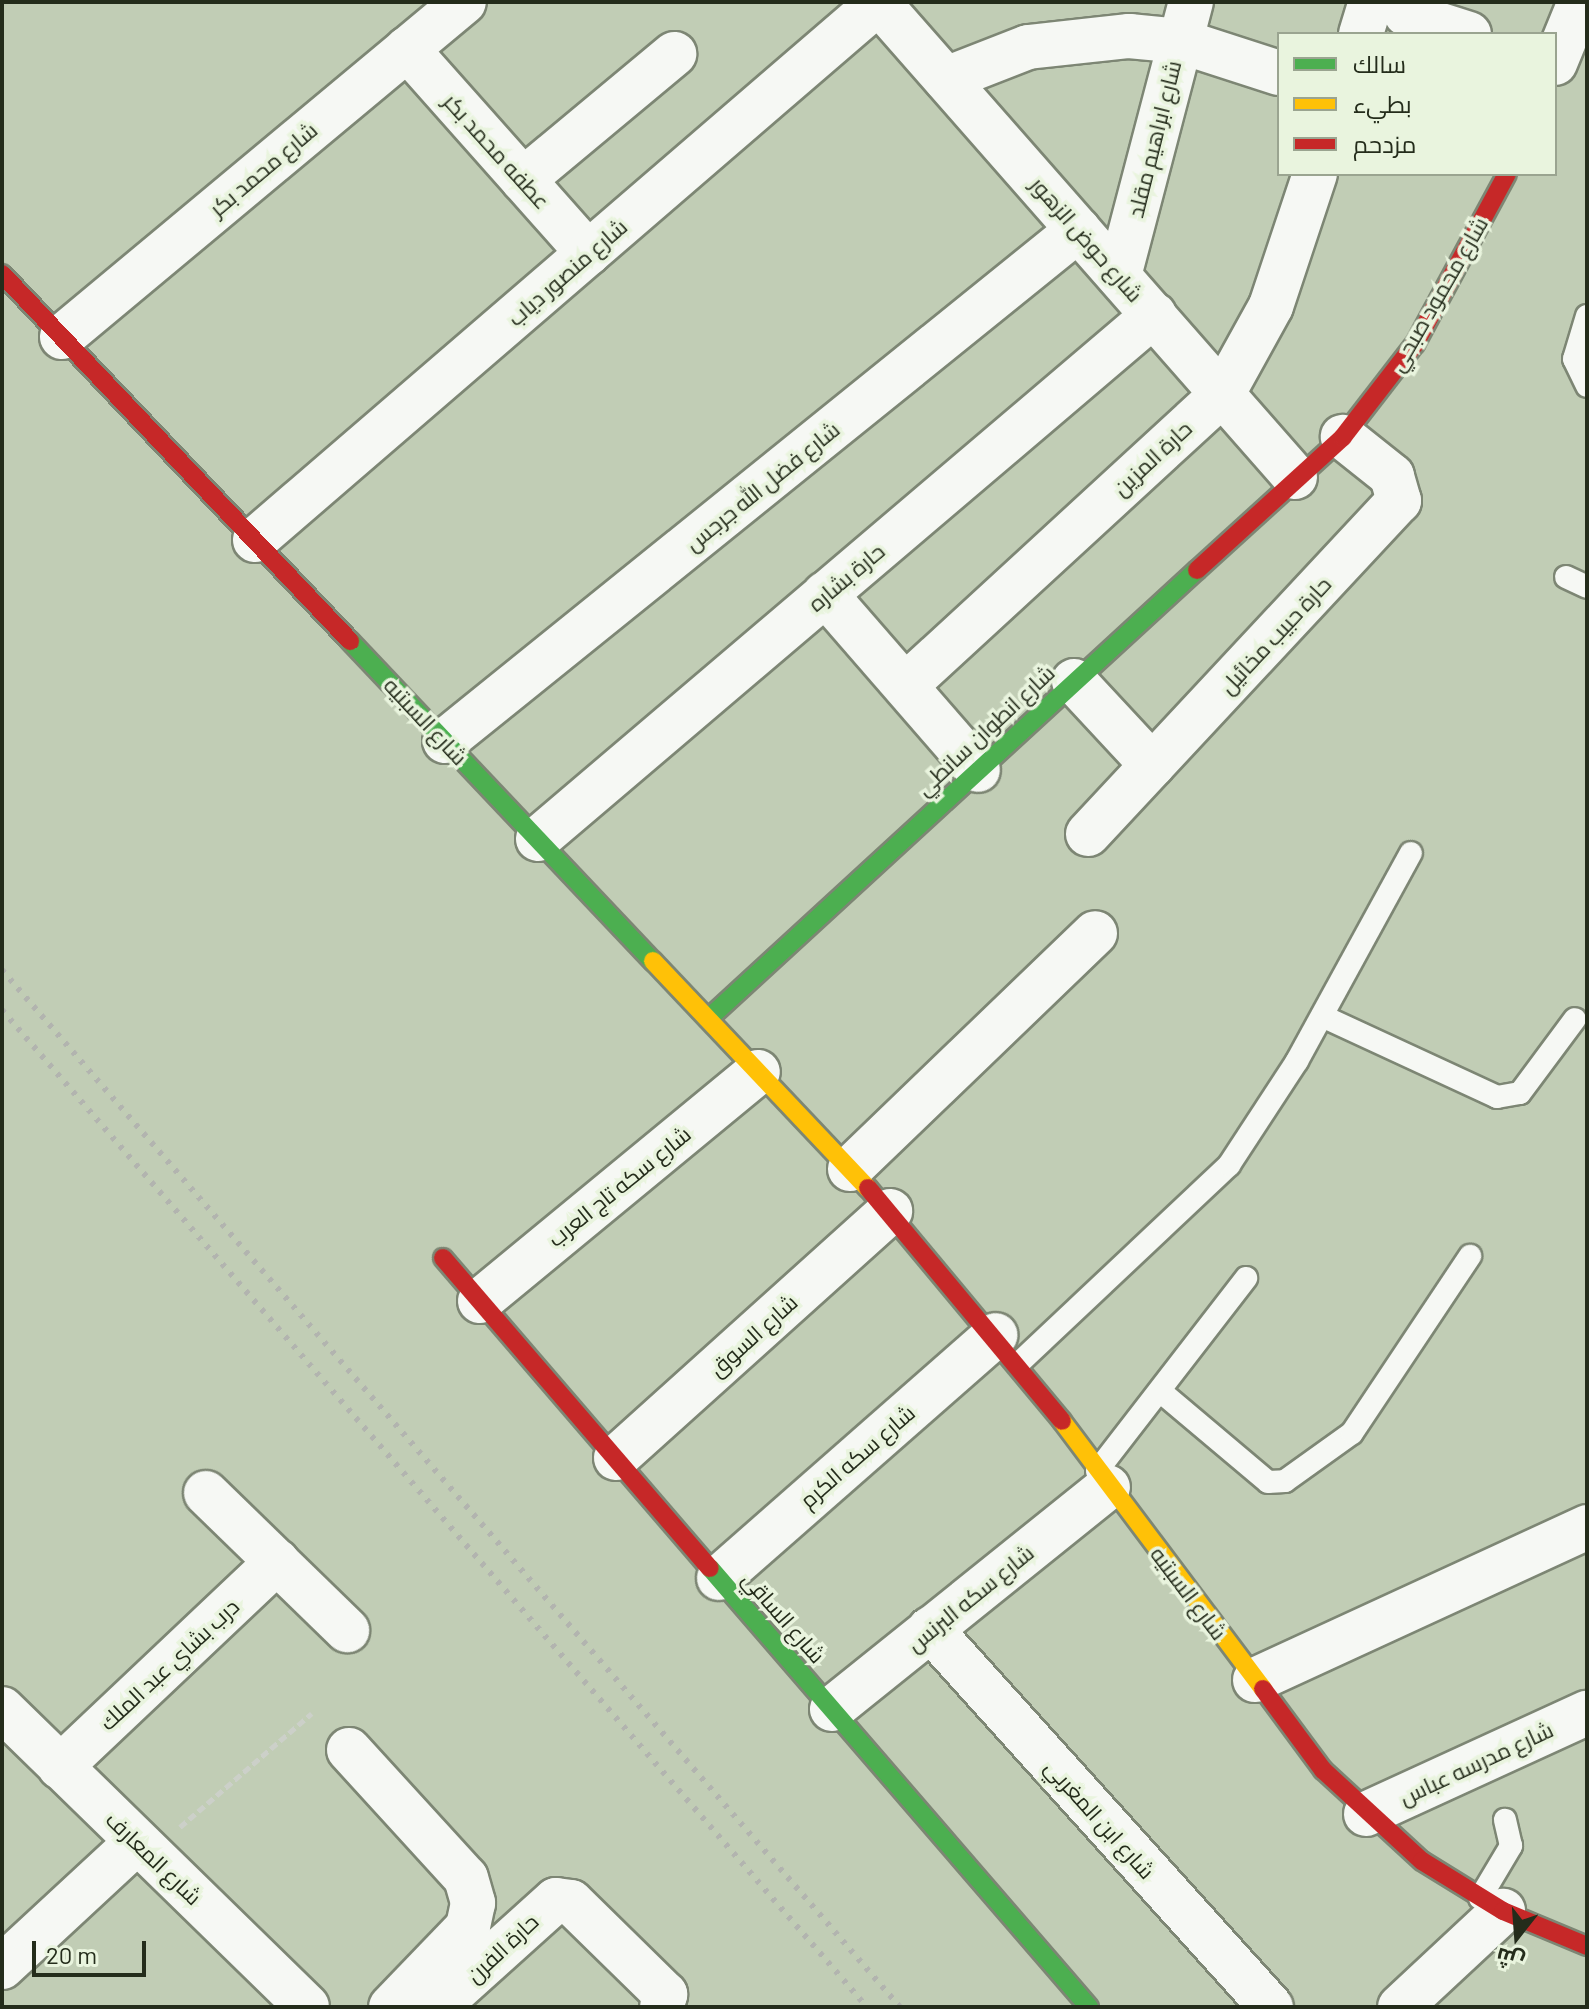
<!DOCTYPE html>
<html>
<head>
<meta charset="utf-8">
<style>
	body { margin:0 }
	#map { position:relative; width:1589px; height:2009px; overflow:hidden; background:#c1cdb5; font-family:Barlow,Cairo,sans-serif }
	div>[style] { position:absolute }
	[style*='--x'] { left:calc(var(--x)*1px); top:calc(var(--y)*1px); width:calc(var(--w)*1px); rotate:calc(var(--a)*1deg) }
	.path>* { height:5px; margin-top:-2.5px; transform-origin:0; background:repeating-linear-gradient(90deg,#ccd0c9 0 8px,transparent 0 12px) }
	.roads { filter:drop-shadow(2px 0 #7d8674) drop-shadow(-2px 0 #7d8674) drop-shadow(0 2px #7d8674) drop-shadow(0 -2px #7d8674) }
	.lane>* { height:22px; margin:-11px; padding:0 11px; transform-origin:11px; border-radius:11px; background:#f6f8f4 }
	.street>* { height:44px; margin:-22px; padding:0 22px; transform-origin:22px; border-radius:22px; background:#f6f8f4 }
	.fast>* { height:18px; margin:-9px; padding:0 9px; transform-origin:9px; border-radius:9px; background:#4caf50 }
	.slow>* { height:18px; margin:-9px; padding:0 9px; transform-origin:9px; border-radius:9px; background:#ffc107 }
	.jam>* { height:18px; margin:-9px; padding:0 9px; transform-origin:9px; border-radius:9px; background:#c62828 }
	.rail>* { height:6px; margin-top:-3px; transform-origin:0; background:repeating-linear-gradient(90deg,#b2b4af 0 4px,transparent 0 12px) }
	span { translate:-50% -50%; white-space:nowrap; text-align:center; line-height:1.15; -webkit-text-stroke:7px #e9f4de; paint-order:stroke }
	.street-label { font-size:22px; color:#242c1b }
	.frame { position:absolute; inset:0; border:4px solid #242c1b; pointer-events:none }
	.legend { position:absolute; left:1277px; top:32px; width:280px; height:144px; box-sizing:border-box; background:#e9f4de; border:2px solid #9aa490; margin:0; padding:10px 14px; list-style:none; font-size:24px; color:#242c1b }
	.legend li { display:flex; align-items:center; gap:16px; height:40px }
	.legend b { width:40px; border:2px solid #9aa490 }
	.north { position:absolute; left:1477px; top:1897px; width:80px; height:80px; -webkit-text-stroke:6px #e9f4de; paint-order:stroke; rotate:197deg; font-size:22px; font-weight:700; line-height:32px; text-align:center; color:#242c1b }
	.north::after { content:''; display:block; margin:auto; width:28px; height:36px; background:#242c1b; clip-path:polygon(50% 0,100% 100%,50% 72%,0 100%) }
	.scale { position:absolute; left:32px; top:1941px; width:114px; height:36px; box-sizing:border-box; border:4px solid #242c1b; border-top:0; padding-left:10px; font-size:24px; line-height:28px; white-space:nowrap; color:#242c1b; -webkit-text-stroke:6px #e9f4de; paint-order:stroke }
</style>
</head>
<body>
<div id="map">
	<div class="path">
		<i style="--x:180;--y:1827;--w:174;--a:-40.8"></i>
	</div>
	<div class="roads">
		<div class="lane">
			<i style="--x:1587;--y:316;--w:45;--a:106.8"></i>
			<i style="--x:1574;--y:359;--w:30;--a:64"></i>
			<i style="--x:1566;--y:577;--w:23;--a:25"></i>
			<i style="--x:1322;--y:1016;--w:193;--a:24.8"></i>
			<i style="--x:1497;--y:1097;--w:23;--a:-10"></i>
			<i style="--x:1520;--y:1093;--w:92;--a:-53.4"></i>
			<i style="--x:1019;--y:1363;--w:289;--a:-43.3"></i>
			<i style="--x:1229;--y:1165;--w:124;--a:-56.8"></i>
			<i style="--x:1297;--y:1061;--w:237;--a:-61.3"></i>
			<i style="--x:1160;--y:1391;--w:141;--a:40.1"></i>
			<i style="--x:1268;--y:1482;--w:17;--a:-3"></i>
			<i style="--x:1285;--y:1481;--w:82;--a:-35.6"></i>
			<i style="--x:1352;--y:1433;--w:213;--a:-56.3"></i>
			<i style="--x:1097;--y:1471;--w:244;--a:-52.3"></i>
			<i style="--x:1480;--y:1898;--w:61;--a:-59.2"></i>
			<i style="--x:1511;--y:1846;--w:27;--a:-103"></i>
		</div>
		<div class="street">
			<i style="--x:878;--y:2;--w:632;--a:48.72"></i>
			<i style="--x:1406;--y:14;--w:66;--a:17.6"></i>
			<i style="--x:1361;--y:34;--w:34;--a:-73"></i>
			<i style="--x:407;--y:49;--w:273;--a:48.4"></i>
			<i style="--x:1555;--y:63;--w:66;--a:-67.7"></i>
			<i style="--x:946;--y:79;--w:88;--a:-21.3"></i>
			<i style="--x:1028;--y:47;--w:102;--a:-6.2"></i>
			<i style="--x:1129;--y:36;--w:51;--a:5.6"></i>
			<i style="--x:1180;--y:41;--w:104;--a:17.9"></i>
			<i style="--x:523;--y:180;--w:197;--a:-39.8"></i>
			<i style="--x:1119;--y:276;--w:283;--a:-75.3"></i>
			<i style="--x:62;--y:337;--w:523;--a:-39.81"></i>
			<i style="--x:255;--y:540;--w:822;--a:-40.76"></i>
			<i style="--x:825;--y:594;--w:233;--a:49"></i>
			<i style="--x:1074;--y:681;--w:115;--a:47.1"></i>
			<i style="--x:906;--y:685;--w:431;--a:-42.6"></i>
			<i style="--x:1223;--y:393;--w:99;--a:-61.1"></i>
			<i style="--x:1271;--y:306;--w:139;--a:-71.6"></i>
			<i style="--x:445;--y:741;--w:814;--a:-38.91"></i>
			<i style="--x:1088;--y:834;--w:456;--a:-47"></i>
			<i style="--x:1399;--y:501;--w:26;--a:-106"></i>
			<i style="--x:1392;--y:476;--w:63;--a:-141.5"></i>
			<i style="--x:538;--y:839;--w:809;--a:-40.39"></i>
			<i style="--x:850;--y:1169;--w:340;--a:-43.9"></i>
			<i style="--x:480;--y:1301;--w:360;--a:-39.5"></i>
			<i style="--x:616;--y:1458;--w:369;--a:-42"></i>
			<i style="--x:206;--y:1493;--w:197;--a:44.2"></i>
			<i style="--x:719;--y:1578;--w:368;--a:-41.3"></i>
			<i style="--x:930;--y:1629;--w:509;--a:47.95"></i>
			<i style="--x:1255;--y:1680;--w:366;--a:-24.7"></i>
			<i style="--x:2;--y:1709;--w:426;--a:44.3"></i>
			<i style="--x:832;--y:1709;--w:354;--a:-38.8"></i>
			<i style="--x:349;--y:1750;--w:173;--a:47.6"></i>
			<i style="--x:466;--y:1878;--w:26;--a:74"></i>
			<i style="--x:473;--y:1903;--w:25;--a:102"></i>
			<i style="--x:468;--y:1927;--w:111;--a:133.9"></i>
			<i style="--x:60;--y:1767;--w:299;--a:-43.4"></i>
			<i style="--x:1366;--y:1814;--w:243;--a:-24.6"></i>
			<i style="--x:2;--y:1967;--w:184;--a:-42.8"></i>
			<i style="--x:437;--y:2007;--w:160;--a:-42"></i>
			<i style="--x:556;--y:1900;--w:15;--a:8"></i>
			<i style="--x:571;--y:1902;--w:132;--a:44.4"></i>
			<i style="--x:665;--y:1994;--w:13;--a:103"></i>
			<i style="--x:1400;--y:2007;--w:141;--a:-43"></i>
		</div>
		<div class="fast">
			<i style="--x:350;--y:641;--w:441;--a:46.6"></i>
			<i style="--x:708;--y:1019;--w:664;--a:-42.56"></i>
			<i style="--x:710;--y:1568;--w:580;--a:49.2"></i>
		</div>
		<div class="slow">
			<i style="--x:653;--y:961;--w:313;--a:46.6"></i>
			<i style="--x:1062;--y:1421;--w:335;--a:53.1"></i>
		</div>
		<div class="jam">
			<i style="--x:2;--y:274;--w:506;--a:46.52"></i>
			<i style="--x:1197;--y:570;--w:197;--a:-42.3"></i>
			<i style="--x:1343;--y:437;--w:118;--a:-52.3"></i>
			<i style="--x:1415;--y:344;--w:193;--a:-61.6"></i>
			<i style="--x:868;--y:1188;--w:303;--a:50.2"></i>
			<i style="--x:443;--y:1258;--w:409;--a:49.3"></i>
			<i style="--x:1263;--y:1689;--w:101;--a:53.5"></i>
			<i style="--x:1323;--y:1770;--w:134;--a:42.6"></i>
			<i style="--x:1422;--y:1861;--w:95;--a:31.7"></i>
			<i style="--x:1503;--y:1911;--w:91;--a:22.6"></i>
		</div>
	</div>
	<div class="rail">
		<i style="--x:2;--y:970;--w:1372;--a:49.11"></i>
		<i style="--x:2;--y:1010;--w:1320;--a:49.06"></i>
	</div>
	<div class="street-label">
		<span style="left:1154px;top:139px;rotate:-76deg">شارع ابراهيم مقلد</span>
		<span style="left:497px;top:151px;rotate:48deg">عطفه محمد بكر</span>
		<span style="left:263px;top:169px;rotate:-40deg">شارع محمد بكر</span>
		<span style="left:1087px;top:239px;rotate:49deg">شارع حوض الزهور</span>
		<span style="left:567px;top:272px;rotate:-41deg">شارع منصور دياب</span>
		<span style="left:1438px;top:294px;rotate:-60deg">شارع محمود صبحي</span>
		<span style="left:1152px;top:458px;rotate:-43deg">حارة المزين</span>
		<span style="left:762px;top:486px;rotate:-39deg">شارع فضل الله جرجس</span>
		<span style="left:846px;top:577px;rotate:-40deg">حارة بشاره</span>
		<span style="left:1275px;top:635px;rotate:-47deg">حارة حبيب مخائيل</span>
		<span style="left:426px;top:721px;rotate:47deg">شارع السبتيه</span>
		<span style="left:985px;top:730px;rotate:-43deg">شارع انطوان سانطي</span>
		<span style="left:619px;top:1186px;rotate:-39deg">شارع سكه تاج العرب</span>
		<span style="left:753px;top:1335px;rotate:-42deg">شارع السوق</span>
		<span style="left:857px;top:1456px;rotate:-41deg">شارع سكه الكرم</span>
		<span style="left:1189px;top:1593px;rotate:53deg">شارع السبتيه</span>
		<span style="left:970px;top:1598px;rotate:-39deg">شارع سكه البرنس</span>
		<span style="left:784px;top:1617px;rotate:49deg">شارع الساقي</span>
		<span style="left:169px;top:1664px;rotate:-43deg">درب بشاي عبد الملك</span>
		<span style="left:1476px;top:1763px;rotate:-25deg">شارع مدرسه عباس</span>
		<span style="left:1100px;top:1819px;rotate:48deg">شارع ابن المغربي</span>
		<span style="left:154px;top:1858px;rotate:44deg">شارع المعارف</span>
		<span style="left:502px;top:1948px;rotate:-43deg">حارة الفرن</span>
	</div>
	<div class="frame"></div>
	<ul class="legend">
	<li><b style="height:10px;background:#4caf50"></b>سالك</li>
	<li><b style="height:10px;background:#ffc107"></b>بطيء</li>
	<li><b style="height:10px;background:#c62828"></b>مزدحم</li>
	</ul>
	<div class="north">ش</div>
	<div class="scale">20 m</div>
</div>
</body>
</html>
